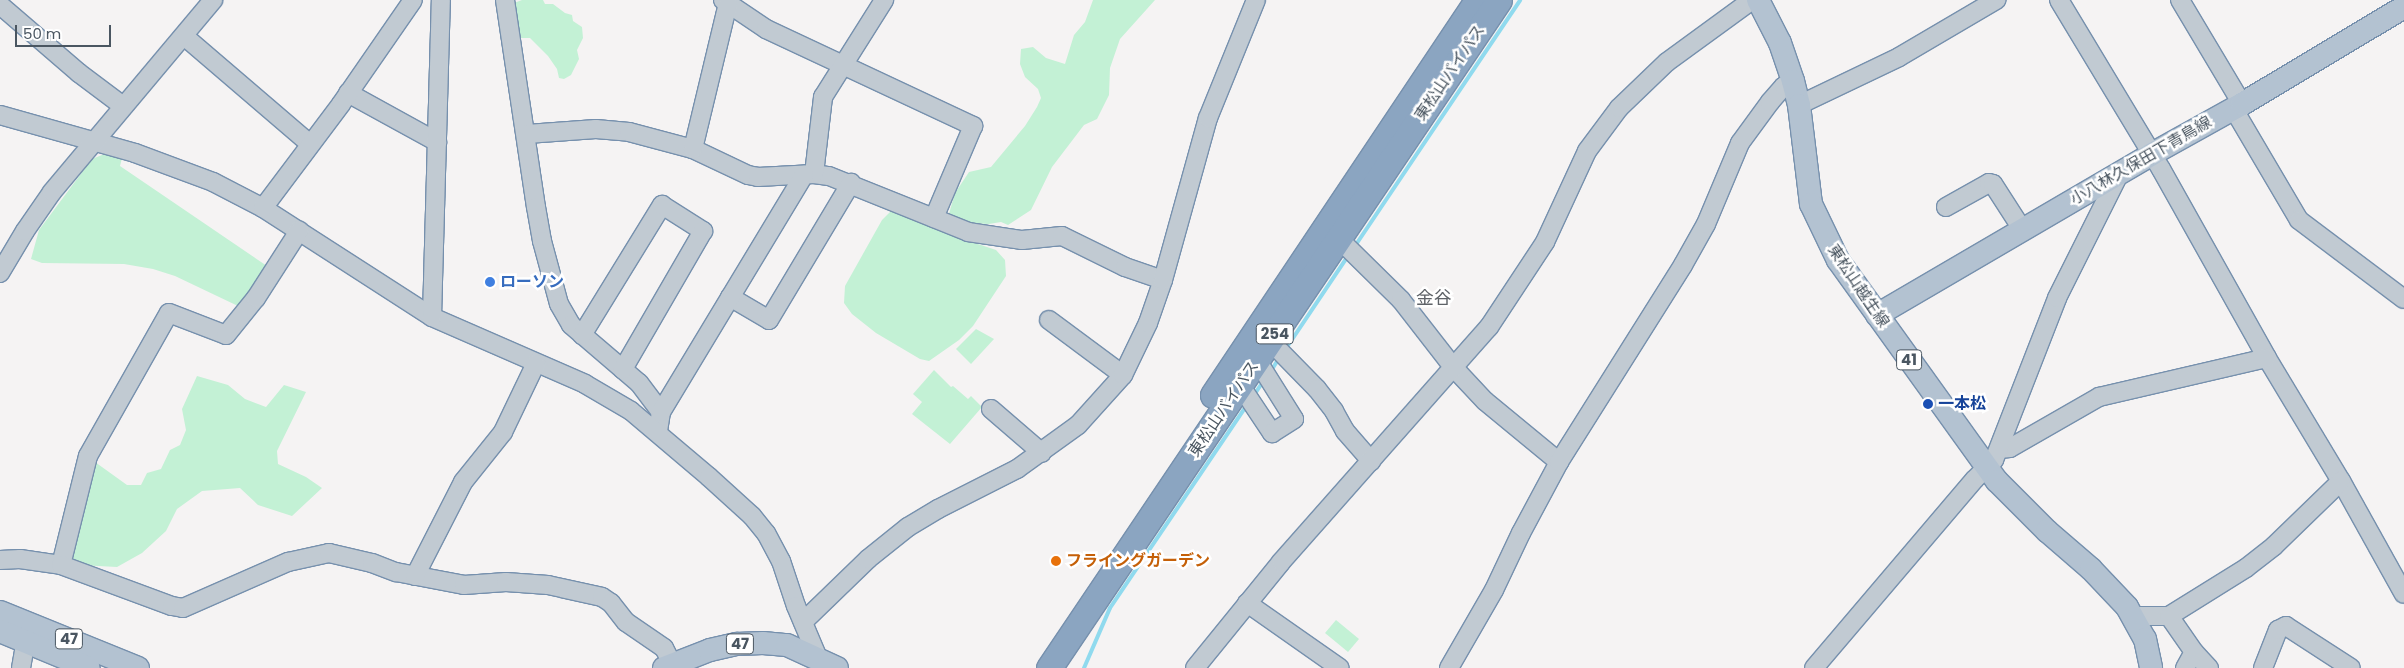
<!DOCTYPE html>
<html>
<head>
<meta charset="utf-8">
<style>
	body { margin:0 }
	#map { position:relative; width:2404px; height:668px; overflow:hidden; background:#f5f3f3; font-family:Poppins,"Noto Sans JP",sans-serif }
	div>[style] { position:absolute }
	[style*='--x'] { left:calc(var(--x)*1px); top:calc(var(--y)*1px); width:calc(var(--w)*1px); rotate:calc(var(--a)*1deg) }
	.green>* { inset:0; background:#c3f1d5 }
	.stream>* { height:4px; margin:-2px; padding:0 2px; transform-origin:2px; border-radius:2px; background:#90daee }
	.roads { filter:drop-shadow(1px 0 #7690ad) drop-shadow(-1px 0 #7690ad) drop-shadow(0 1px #7690ad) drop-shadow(0 -1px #7690ad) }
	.minor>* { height:18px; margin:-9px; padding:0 9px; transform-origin:9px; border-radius:9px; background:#c1cad2 }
	.major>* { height:22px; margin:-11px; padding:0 11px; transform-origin:11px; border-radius:11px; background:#b3c2d1 }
	.highway>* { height:25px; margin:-12.5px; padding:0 12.5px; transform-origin:12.5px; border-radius:12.5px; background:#8ba5c1 }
	.dots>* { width:14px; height:14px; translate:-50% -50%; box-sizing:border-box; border:2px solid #fff; border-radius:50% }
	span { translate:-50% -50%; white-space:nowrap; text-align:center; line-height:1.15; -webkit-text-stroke:5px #fff; paint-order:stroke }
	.shield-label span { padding:1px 4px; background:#fff; border:1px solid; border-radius:4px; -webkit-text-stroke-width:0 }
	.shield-label { font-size:15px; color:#4a5661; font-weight:700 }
	.street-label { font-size:16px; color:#4a5661 }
	.shop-label { font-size:16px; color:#366cbe; font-weight:700 }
	.left { translate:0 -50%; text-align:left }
	.transit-label { font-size:16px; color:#164399; font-weight:700 }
	.food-label { font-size:16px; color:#c56008; font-weight:700 }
	.neighbourhood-label { font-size:18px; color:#5f6368 }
	.scale { position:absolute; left:15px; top:25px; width:96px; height:22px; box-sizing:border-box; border:2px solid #4a5661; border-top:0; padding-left:6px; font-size:15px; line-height:18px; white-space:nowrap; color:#4a5661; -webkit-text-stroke:4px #fff; paint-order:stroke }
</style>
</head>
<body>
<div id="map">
	<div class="green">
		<i style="clip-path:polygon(522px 0,543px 0,545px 4px,553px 4px,565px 13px,572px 15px,573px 21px,582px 27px,583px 38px,577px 50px,579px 59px,571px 75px,564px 79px,559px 78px,557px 69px,548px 56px,530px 38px,519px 38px,514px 3px)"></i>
		<i style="clip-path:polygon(1093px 0,1155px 0,1120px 39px,1110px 68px,1109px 95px,1097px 119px,1084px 125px,1052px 167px,1031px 210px,1008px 225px,1001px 222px,989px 224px,966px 223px,948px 217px,955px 193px,969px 172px,991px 167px,1025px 126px,1037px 107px,1041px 98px,1038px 89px,1025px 77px,1020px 64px,1021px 49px,1033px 47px,1046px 58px,1065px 64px,1074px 35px,1085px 22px)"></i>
		<i style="clip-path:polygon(107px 153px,122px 158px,120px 166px,267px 266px,238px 306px,175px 276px,153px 269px,124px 264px,42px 263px,31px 259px,39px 230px,92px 159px)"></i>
		<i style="clip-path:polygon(892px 210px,938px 227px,949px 234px,964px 236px,975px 243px,996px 250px,1005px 260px,1006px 276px,973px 326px,959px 340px,929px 361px,920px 359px,876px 333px,852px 314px,844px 303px,845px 286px,882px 220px)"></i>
		<i style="clip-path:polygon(976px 329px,994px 339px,971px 364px,956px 349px)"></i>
		<i style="clip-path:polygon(934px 370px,951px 387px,953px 386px,968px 399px,971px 396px,982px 407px,950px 444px,912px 414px,922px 402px,913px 394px)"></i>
		<i style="clip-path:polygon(197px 376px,228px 385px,245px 399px,266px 407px,284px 385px,306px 392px,277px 451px,278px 464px,306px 477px,322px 488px,292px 516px,258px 505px,240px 488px,202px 491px,177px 509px,166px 531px,142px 553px,117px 567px,79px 565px,67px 556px,95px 462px,127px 485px,141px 485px,147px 473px,161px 469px,170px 450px,180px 445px,186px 430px,182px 409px)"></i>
		<i style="clip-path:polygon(1336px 620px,1359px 639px,1348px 652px,1325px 633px)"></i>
	</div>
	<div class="stream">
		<i style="--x:1355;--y:246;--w:296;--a:-56.1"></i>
		<i style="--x:1285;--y:350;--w:113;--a:-56.2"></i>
		<i style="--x:1271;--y:371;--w:15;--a:-58"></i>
		<i style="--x:1254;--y:395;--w:18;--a:-56"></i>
		<i style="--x:1084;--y:668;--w:65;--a:-66.6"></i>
		<i style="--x:1110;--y:608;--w:245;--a:-56"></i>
	</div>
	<div class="roads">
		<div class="minor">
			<i style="--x:505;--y:0;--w:209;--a:81.5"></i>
			<i style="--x:536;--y:207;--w:35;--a:80"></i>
			<i style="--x:542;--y:241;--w:65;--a:74.9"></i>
			<i style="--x:559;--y:304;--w:24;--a:60"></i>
			<i style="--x:571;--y:325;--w:89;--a:40.5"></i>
			<i style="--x:639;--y:383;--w:36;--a:53"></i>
			<i style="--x:661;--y:412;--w:19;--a:99"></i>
			<i style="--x:723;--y:0;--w:52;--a:34"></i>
			<i style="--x:766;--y:29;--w:229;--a:25.1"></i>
			<i style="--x:973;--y:126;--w:100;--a:113"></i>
			<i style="--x:2059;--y:0;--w:197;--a:58.9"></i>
			<i style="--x:2161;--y:169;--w:217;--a:60.7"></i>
			<i style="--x:2267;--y:358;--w:144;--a:59"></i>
			<i style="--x:2341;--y:481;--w:129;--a:60.9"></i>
			<i style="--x:2180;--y:0;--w:121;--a:59.2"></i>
			<i style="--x:0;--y:5;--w:104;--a:40.7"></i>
			<i style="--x:79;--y:73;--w:55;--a:36.9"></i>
			<i style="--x:184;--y:36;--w:166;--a:40.6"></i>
			<i style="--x:348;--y:93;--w:102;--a:28.8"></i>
			<i style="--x:1799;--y:105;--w:111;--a:-25.6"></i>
			<i style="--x:1899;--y:57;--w:113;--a:-30.4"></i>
			<i style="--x:2233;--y:108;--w:130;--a:59.5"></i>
			<i style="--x:2299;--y:220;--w:131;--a:37"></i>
			<i style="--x:0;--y:115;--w:140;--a:15.7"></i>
			<i style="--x:135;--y:153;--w:83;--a:20.4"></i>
			<i style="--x:213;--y:182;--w:56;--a:27.5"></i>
			<i style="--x:263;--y:208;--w:201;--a:32.8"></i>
			<i style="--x:432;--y:317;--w:167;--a:23.6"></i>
			<i style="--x:585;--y:384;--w:53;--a:30.4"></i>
			<i style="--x:631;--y:411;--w:102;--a:40.2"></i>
			<i style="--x:709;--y:477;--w:58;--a:42.2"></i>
			<i style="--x:752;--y:516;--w:22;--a:51"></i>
			<i style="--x:766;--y:533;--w:32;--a:62"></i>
			<i style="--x:781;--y:561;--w:47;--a:71.6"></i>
			<i style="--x:796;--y:606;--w:56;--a:67.1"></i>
			<i style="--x:527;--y:134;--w:69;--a:-4.1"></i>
			<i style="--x:596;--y:129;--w:33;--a:5"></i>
			<i style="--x:629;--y:132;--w:66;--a:14.9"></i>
			<i style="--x:693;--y:149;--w:61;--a:25.3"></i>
			<i style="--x:748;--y:175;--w:10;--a:11"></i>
			<i style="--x:758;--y:177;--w:56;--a:-3.1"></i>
			<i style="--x:814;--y:174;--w:15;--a:8"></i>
			<i style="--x:829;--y:176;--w:150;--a:21.9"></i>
			<i style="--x:968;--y:232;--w:55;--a:8.4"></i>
			<i style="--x:1022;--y:240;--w:40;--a:-5.7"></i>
			<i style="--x:1062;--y:236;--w:70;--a:26.2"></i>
			<i style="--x:1125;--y:267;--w:40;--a:18.9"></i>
			<i style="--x:693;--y:149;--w:150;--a:-76.5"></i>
			<i style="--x:814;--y:174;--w:78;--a:-83.3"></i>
			<i style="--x:823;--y:97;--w:115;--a:-57.8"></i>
			<i style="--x:1946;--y:207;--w:49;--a:-29.2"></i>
			<i style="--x:1989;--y:183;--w:4;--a:14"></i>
			<i style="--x:1993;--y:184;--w:54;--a:57.2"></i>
			<i style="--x:263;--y:208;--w:130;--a:-53.1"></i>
			<i style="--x:341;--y:104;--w:126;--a:-55.3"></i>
			<i style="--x:1339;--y:239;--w:87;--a:44.5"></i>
			<i style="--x:1401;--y:300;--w:86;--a:52.1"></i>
			<i style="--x:1454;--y:368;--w:45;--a:46.8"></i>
			<i style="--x:1485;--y:401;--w:96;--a:39.5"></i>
			<i style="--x:0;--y:273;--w:49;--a:-59.2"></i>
			<i style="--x:25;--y:231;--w:47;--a:-55.3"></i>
			<i style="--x:52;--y:192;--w:251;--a:-50"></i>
			<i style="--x:730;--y:297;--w:45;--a:30.5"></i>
			<i style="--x:769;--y:320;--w:160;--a:-59.1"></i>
			<i style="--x:432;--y:317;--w:317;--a:-88.4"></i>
			<i style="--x:1049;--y:320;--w:92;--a:36.6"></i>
			<i style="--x:582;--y:335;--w:153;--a:-58.4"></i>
			<i style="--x:662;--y:205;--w:49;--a:32.4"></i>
			<i style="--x:703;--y:231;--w:160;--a:120.1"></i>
			<i style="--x:1270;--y:341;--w:67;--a:45.6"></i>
			<i style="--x:1317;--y:389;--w:28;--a:52"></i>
			<i style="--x:1334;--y:411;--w:23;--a:61"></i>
			<i style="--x:1345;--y:431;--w:40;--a:49"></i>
			<i style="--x:1240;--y:385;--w:58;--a:56.3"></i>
			<i style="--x:1272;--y:433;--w:26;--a:-32"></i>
			<i style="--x:1294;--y:419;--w:70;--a:-122.1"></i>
			<i style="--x:991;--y:409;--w:67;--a:40.8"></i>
			<i style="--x:661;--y:412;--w:277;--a:-58.9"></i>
			<i style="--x:1999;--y:449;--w:11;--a:-5"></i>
			<i style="--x:2010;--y:448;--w:103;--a:-29.8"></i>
			<i style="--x:2099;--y:397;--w:172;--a:-13.1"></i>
			<i style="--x:0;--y:560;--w:20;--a:-3"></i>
			<i style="--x:20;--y:559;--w:41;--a:8.3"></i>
			<i style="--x:61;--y:565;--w:112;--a:-76.1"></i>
			<i style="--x:88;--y:456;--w:164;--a:-60.5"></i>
			<i style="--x:169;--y:313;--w:61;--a:21.1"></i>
			<i style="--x:226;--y:335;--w:48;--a:-51"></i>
			<i style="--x:256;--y:298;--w:80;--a:-57.3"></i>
			<i style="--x:61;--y:565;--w:118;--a:20.3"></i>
			<i style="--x:172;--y:606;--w:11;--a:10"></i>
			<i style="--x:183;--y:608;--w:115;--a:-23.7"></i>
			<i style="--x:288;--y:562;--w:42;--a:-12.4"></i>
			<i style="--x:329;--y:553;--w:44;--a:13.1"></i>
			<i style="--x:372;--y:563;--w:26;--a:21"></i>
			<i style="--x:396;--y:572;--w:69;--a:10.8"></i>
			<i style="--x:464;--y:585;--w:42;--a:-4.1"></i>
			<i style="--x:506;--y:582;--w:42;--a:4.1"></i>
			<i style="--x:548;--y:585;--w:55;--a:12.5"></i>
			<i style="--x:602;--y:597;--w:11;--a:34"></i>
			<i style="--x:611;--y:603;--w:24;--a:52"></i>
			<i style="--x:626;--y:622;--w:46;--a:34.4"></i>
			<i style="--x:664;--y:648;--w:18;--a:63"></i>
			<i style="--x:415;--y:576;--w:106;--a:-62.9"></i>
			<i style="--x:463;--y:482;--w:64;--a:-51.3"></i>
			<i style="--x:503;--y:432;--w:76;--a:-64.4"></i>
			<i style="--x:1247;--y:603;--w:113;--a:35"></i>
			<i style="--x:2133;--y:616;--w:36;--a:0"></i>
			<i style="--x:2169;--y:616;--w:91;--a:-31.9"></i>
			<i style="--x:2246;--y:568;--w:36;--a:-38"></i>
			<i style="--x:2274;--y:546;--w:93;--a:-44.1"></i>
			<i style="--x:2169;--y:616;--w:44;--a:55.2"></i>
			<i style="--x:2194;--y:652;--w:22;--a:47"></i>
			<i style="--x:803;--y:622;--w:91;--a:-44.1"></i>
			<i style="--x:868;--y:559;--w:51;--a:-38.7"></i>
			<i style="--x:908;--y:527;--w:35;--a:-31"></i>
			<i style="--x:938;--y:509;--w:89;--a:-26.9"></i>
			<i style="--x:1017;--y:469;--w:75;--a:-35.8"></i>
			<i style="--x:1078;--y:425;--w:67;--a:-48"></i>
			<i style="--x:1123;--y:375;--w:58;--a:-64.3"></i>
			<i style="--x:1148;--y:323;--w:46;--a:-70.8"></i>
			<i style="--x:1163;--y:280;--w:168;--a:-74.5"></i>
			<i style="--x:1208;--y:118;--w:127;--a:-67.9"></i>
			<i style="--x:21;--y:668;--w:27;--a:-80"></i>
			<i style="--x:1195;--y:668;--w:136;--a:-50.9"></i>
			<i style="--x:1281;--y:562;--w:314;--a:-48.5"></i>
			<i style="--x:1489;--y:327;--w:102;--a:-56.6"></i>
			<i style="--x:1545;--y:242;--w:100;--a:-65.2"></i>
			<i style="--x:1587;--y:151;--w:54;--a:-53.3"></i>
			<i style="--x:1619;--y:108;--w:66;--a:-43.8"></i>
			<i style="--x:1667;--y:62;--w:105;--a:-36.1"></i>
			<i style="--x:1449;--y:668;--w:90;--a:-60"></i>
			<i style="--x:1494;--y:590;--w:63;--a:-64.7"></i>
			<i style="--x:1521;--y:533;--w:81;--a:-61.8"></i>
			<i style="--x:1559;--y:462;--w:233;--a:-57.8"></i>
			<i style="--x:1683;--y:265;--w:47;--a:-60.7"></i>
			<i style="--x:1706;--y:224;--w:88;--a:-67.2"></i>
			<i style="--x:1740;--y:143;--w:51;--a:-53.8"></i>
			<i style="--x:1770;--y:102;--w:21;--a:-49"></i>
			<i style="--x:1784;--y:86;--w:10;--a:-29"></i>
			<i style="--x:1814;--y:668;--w:248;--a:-49.6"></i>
			<i style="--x:1975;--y:479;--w:27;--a:-45"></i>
			<i style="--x:1994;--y:460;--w:174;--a:-68.7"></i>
			<i style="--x:2057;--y:298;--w:139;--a:-63.4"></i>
			<i style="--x:2185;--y:668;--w:18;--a:-61"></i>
			<i style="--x:2263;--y:668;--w:41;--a:-68.5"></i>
			<i style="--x:2278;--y:630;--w:9;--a:-27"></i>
			<i style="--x:2286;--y:626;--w:77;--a:32.9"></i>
		</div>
		<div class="major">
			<i style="--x:1758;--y:0;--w:48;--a:62.9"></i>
			<i style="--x:1780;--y:43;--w:40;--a:71.1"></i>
			<i style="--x:1793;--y:81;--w:25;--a:76"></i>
			<i style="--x:1799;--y:105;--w:100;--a:83.1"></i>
			<i style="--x:1811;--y:204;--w:62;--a:64.3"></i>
			<i style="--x:1838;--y:260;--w:272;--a:54.3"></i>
			<i style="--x:1997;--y:481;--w:71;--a:45"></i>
			<i style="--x:2047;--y:531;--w:58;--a:40.8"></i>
			<i style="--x:2091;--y:569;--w:52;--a:46.5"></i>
			<i style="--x:2127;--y:607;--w:37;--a:61"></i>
			<i style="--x:2145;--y:639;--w:30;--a:78"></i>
			<i style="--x:1877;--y:315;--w:319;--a:-30.3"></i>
			<i style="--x:2152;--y:154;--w:103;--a:-29.1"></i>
			<i style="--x:2242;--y:104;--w:189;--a:-30.9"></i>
			<i style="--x:0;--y:612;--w:149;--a:22.1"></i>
			<i style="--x:0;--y:631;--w:96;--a:22.6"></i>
			<i style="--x:664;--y:668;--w:49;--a:-21.4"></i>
			<i style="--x:710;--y:650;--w:28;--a:-13"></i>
			<i style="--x:737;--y:644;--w:26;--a:-2"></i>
			<i style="--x:763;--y:643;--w:24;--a:5"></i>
			<i style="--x:787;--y:645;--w:55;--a:24.7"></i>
		</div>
		<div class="highway">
			<i style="--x:1213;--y:395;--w:475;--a:-56.2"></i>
			<i style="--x:1049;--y:668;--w:805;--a:-56.03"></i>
		</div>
	</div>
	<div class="dots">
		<i style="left:490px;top:282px;background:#3f7fe0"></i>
		<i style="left:1928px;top:404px;background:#1a4fb4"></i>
		<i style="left:1056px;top:561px;background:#e8710a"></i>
	</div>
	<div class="shield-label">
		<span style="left:1275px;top:334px">254</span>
		<span style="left:1909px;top:360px">41</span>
		<span style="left:69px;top:639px">47</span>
		<span style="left:740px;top:644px">47</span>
	</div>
	<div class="street-label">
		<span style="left:1450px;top:73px;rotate:-56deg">東松山バイパス</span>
		<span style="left:2141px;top:161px;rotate:-30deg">小八林久保田下青鳥線</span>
		<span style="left:1858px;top:286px;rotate:56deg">東松山越生線</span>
		<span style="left:1224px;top:409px;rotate:-56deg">東松山バイパス</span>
	</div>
	<div class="shop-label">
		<span class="left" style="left:500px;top:282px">ローソン</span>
	</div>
	<div class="transit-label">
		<span class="left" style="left:1938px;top:404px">一本松</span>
	</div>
	<div class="food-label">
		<span class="left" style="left:1066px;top:561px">フライングガーデン</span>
	</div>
	<div class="neighbourhood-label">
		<span style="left:1434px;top:298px">金谷</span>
	</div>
	<div class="scale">50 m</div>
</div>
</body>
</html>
